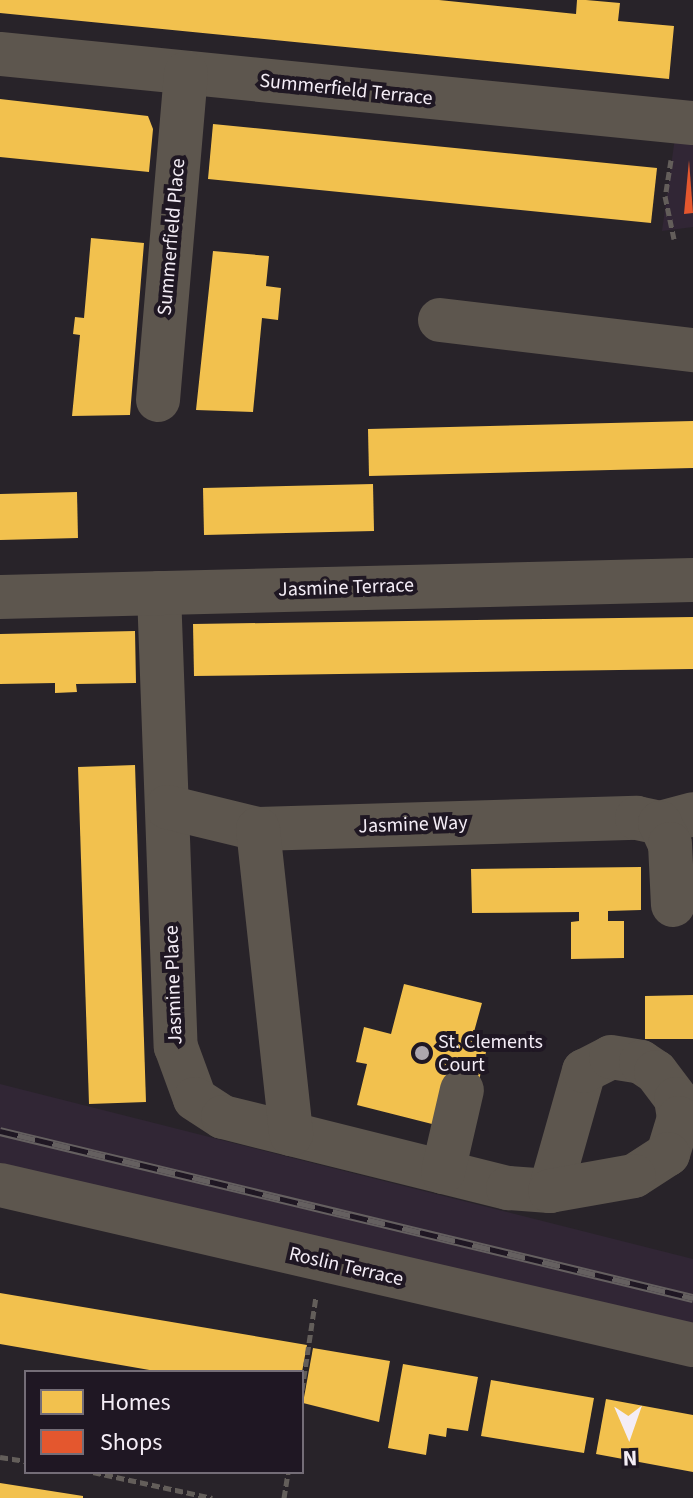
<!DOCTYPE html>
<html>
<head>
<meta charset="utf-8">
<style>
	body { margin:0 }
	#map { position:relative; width:693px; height:1498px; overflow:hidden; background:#282329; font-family:"Source Sans 3",sans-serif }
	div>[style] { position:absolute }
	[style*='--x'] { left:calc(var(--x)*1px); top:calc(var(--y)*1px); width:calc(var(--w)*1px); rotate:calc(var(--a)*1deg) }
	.built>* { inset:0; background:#312635 }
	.homes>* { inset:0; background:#f2c14e }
	.shops>* { inset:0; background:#e4572e }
	.path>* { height:5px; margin-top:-2.5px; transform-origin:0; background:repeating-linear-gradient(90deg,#635e5a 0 8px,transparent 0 12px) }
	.minor>* { height:44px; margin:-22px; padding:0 22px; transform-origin:22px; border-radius:22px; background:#5d564e }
	.rail>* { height:9px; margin-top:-4.5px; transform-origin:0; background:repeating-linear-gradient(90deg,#1f1723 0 18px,#656060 0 36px); box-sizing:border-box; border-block:2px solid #656060 }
	.dots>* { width:22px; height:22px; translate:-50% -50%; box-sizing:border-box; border:4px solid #1f1723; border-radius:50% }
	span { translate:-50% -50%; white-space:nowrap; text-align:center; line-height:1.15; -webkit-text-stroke:8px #1f1723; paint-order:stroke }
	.street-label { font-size:20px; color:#f4edf6 }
	.poi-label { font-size:20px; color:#f4edf6 }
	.left { translate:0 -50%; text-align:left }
	.legend { position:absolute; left:24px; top:1370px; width:280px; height:104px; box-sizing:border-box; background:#1f1723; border:2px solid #746d77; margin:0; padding:10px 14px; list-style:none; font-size:24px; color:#f4edf6 }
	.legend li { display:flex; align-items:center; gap:16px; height:40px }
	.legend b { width:40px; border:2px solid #746d77 }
	.north { position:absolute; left:589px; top:1394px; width:80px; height:80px; -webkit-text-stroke:6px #1f1723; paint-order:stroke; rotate:178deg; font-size:22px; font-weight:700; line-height:32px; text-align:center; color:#f4edf6 }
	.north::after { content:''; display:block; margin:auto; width:28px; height:36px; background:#f4edf6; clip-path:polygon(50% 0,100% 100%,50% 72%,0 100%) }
</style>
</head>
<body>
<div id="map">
	<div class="built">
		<i style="clip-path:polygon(677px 123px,693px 123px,693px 227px,662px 231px)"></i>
		<i style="clip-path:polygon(0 1084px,693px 1259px,693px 1328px,0 1163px)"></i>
	</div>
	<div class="homes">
		<i style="clip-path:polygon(0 0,439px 0,576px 14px,577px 0,586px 0,620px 3px,618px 21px,674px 26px,669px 79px,0 13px)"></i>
		<i style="clip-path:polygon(0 99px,148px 116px,153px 129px,149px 172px,0 157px)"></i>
		<i style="clip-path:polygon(213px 124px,657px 168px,651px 223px,208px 179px)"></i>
		<i style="clip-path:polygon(91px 238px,144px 243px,130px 415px,72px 416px,80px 335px,73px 334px,75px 317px,84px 318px)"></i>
		<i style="clip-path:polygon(213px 251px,269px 256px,266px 286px,281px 288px,278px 320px,262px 318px,253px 412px,196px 410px)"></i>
		<i style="clip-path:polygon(693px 421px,693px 468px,369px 476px,368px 429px)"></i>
		<i style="clip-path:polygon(373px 484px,374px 531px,204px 535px,203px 488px)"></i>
		<i style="clip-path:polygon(77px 492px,78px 538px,0 540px,0 494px)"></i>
		<i style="clip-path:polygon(693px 617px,693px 669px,194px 676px,193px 624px)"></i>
		<i style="clip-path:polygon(135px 631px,136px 683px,76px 684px,77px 692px,55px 693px,55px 683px,0 684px,0 634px)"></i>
		<i style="clip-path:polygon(135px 765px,146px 1102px,89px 1104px,78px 767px)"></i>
		<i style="clip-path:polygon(641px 867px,641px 910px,608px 911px,608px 921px,624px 921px,624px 958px,571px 959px,571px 922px,579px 921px,579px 912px,472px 913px,471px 869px)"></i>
		<i style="clip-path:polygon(404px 984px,482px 1003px,472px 1039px,488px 1044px,478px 1084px,436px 1125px,357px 1105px,367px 1064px,356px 1062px,364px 1027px,391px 1034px)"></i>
		<i style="clip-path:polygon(693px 995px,693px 1039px,645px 1039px,645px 996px)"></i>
		<i style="clip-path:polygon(0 1293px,307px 1345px,302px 1372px,161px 1372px,0 1344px)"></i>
		<i style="clip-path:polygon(313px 1348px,390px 1361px,379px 1422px,303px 1403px)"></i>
		<i style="clip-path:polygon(403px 1364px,478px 1377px,468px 1431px,447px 1428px,446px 1437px,429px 1434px,426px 1455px,388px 1448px)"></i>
		<i style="clip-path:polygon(491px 1380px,594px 1398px,584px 1453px,481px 1436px)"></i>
		<i style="clip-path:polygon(606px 1399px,693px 1415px,693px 1472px,596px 1454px)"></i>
		<i style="clip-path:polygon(0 1483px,83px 1496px,83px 1498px,0 1498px)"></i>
	</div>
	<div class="shops">
		<i style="clip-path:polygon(689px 160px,693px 213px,684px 214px)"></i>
	</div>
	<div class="path">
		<i style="--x:671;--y:160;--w:36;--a:99"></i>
		<i style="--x:665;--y:196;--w:44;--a:78.2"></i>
		<i style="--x:302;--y:1390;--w:95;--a:-81.5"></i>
		<i style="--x:0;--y:1457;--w:26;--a:9"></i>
		<i style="--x:93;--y:1472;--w:122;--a:12.3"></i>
		<i style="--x:284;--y:1498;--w:26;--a:-81"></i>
	</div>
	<div class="minor">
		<i style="--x:0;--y:54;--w:696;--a:5.69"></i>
		<i style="--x:440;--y:320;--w:255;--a:6.8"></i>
		<i style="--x:158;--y:400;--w:328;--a:-85.1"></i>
		<i style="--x:159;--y:593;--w:454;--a:87.9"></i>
		<i style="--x:176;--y:1047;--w:55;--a:69.9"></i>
		<i style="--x:195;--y:1099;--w:33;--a:33"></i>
		<i style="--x:223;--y:1117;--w:294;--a:14"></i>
		<i style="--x:508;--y:1188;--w:42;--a:4.1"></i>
		<i style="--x:550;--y:1191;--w:125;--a:-74.2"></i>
		<i style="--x:584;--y:1071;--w:30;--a:-27"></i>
		<i style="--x:611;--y:1057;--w:30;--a:9"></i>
		<i style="--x:641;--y:1062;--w:18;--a:34"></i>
		<i style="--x:656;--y:1072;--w:34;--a:53"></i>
		<i style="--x:676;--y:1099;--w:19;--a:81"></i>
		<i style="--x:679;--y:1118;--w:38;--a:107"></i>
		<i style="--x:668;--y:1154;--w:40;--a:147.1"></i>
		<i style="--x:634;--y:1176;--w:85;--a:169.9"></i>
		<i style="--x:0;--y:597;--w:693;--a:-1.41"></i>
		<i style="--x:167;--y:807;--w:94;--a:13.6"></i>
		<i style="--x:258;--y:829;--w:379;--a:-1.7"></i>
		<i style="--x:637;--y:818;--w:24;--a:12"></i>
		<i style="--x:660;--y:823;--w:34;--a:-15"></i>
		<i style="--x:660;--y:823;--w:23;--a:65"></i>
		<i style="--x:670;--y:844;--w:61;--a:87.2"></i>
		<i style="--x:258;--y:829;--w:307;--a:83.8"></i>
		<i style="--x:443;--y:1172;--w:84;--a:-77"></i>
		<i style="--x:0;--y:1185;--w:711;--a:13"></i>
	</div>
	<div class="rail">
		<i style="--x:0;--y:1131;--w:713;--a:13.55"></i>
	</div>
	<div class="dots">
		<i style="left:422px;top:1053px;background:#ada6ae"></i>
	</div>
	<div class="street-label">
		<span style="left:346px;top:90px;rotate:6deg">Summerfield Terrace</span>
		<span style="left:172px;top:237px;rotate:-85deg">Summerfield Place</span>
		<span style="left:346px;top:588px;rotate:-2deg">Jasmine Terrace</span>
		<span style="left:413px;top:825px;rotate:-2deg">Jasmine Way</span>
		<span style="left:174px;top:985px;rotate:-92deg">Jasmine Place</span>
		<span style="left:346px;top:1267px;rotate:13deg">Roslin Terrace</span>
	</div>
	<div class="poi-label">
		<span class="left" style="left:438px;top:1054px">St. Clements<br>Court</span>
	</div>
	<ul class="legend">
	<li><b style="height:22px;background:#f2c14e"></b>Homes</li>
	<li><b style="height:22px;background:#e4572e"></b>Shops</li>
	</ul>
	<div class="north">N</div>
</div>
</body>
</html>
